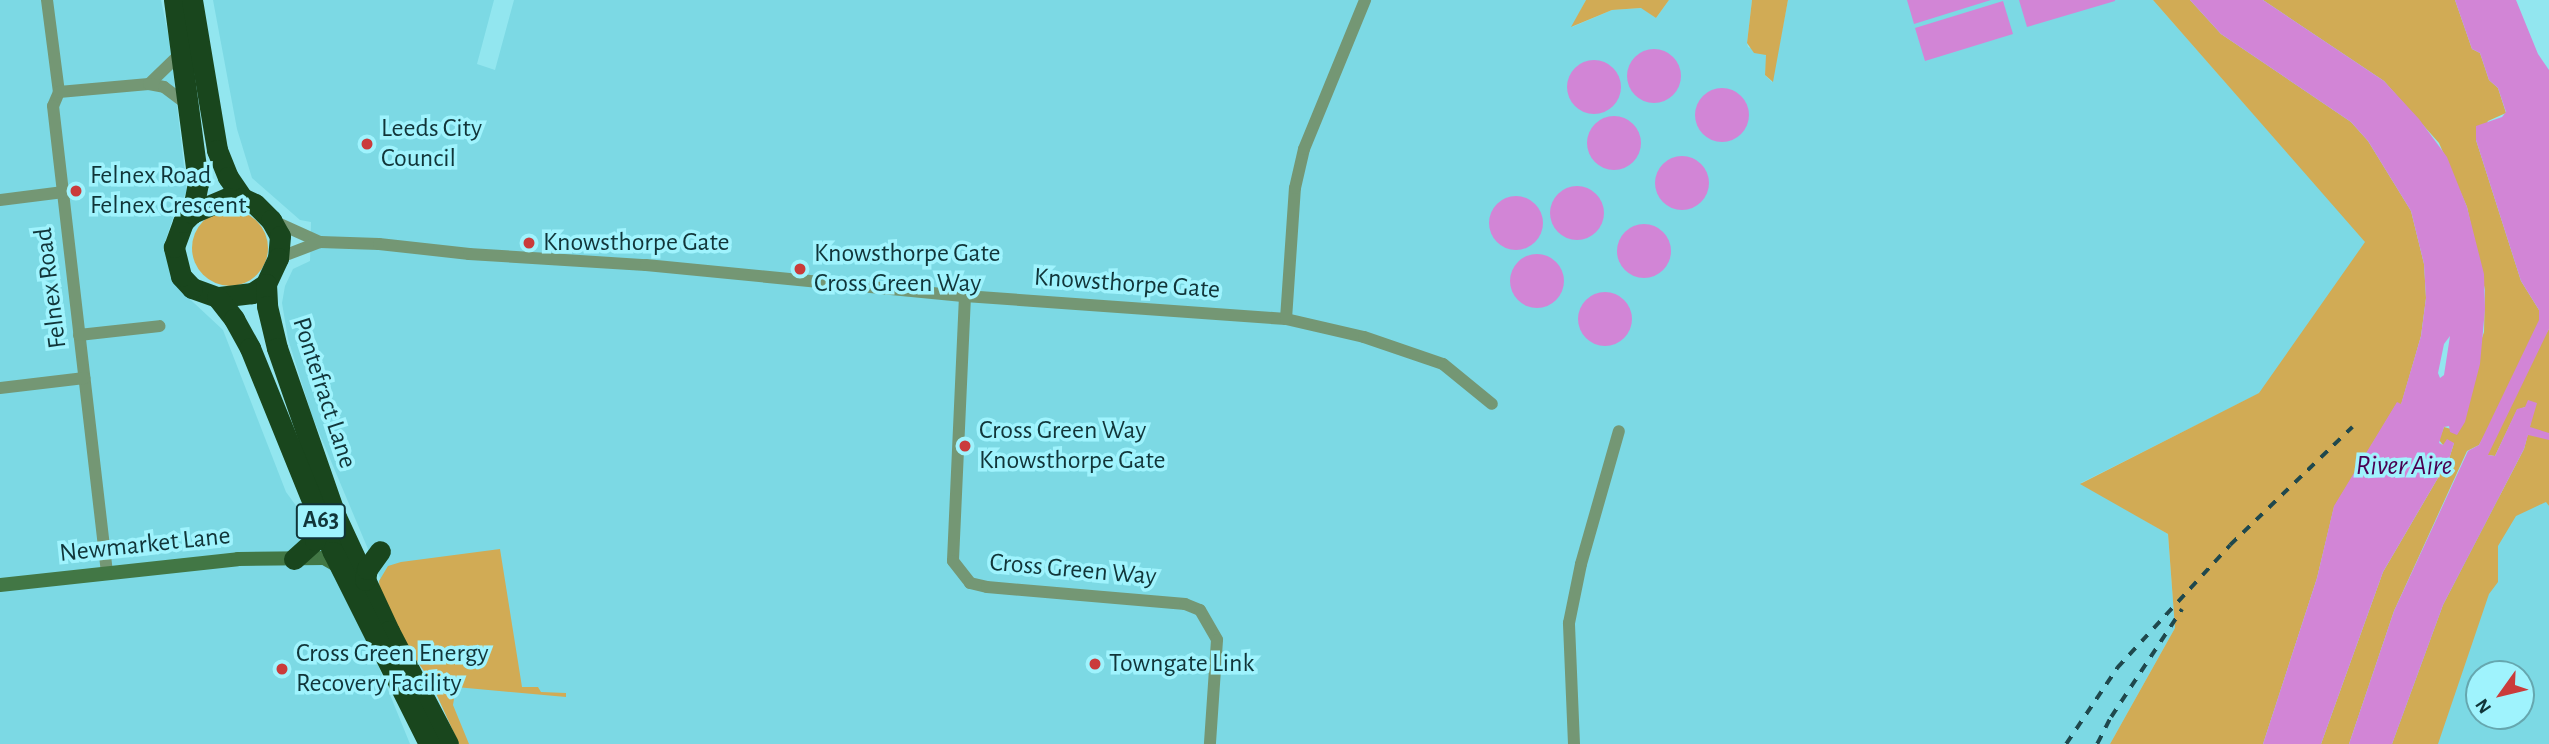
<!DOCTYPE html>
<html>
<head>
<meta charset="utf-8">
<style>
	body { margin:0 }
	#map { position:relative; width:2549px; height:744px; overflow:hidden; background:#92e6ef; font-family:"Alegreya Sans",sans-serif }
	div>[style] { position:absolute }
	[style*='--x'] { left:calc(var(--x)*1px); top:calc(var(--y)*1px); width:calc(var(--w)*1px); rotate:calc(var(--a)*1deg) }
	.built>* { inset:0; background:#7cd9e4 }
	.green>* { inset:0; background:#d1ab55 }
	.round { border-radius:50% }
	.water>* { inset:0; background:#d285d6 }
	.street>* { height:12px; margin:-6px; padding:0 6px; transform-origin:6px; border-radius:6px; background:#749774 }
	.secondary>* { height:14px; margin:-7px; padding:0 7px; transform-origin:7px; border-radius:7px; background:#427745 }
	.highway>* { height:21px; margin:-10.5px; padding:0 10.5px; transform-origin:10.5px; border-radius:10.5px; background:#19461d }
	.rail>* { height:3.5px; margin-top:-1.75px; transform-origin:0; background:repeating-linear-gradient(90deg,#1f484d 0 9px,transparent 0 18px) }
	.dots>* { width:19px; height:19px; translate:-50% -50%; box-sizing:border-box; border:4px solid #9ff3fd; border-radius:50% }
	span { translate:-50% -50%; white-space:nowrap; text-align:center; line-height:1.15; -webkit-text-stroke:7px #9ff3fd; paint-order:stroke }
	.shield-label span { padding:2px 5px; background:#9ff3fd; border:2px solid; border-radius:5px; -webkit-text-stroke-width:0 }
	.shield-label { font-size:24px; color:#113539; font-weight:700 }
	.poi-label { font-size:26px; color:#113539 }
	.left { translate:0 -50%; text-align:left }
	.street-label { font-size:26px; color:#113539 }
	.water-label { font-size:28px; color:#4b0051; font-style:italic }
	.north { position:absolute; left:2465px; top:660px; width:70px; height:70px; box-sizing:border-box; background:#9ff3fd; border:2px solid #66a7af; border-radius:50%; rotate:236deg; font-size:19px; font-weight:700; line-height:28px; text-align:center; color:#113539 }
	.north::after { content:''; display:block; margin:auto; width:24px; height:32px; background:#ca3b3b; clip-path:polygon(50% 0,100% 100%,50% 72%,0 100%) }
</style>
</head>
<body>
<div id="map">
	<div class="built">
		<i style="clip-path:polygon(0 0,161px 0,169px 38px,187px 191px,174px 215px,163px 248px,179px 289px,223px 330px,286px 492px,319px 537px,369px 643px,410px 744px,0 744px)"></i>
		<i style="clip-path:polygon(213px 0,494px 0,477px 64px,495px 70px,514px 0,1586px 0,1572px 27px,1612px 10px,1642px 8px,1656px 18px,1669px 0,1752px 0,1747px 43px,1748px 47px,1767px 55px,1765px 75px,1772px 82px,1788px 0,2153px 0,2366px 242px,2260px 393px,2081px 483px,2168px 534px,2175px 628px,2110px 744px,464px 744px,381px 580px,312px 416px,288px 339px,282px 303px,285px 286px,293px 269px,310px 261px,311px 222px,300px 220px,252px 178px,237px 129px)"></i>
		<i style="clip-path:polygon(evenodd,2499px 495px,2547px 502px,2549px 506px,2549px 744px,2392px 744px,2443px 605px,2499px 495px,2479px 674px,2521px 674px,2521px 716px,2479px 716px,2479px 674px)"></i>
	</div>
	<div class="green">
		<i style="clip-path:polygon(1586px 0,1669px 0,1656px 18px,1641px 8px,1612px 10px,1571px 27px)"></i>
		<i style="clip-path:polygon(1752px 0,1788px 0,1773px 82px,1765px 75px,1766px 55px,1754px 53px,1747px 43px)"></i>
		<i style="clip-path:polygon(2153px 0,2190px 0,2221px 34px,2351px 122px,2368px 141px,2411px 211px,2424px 264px,2426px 298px,2421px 336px,2401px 405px,2397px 403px,2334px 507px,2317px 578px,2263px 744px,2110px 744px,2175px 628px,2168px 534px,2080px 484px,2259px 393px,2365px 242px)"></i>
		<i style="clip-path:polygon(2263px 0,2455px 0,2472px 49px,2480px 53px,2489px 80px,2498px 88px,2506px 113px,2488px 121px,2476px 140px,2521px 281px,2539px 310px,2539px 320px,2547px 332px,2549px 329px,2549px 506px,2546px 502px,2516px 516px,2498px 546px,2498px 582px,2489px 594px,2438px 744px,2392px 744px,2443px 605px,2524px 449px,2531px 422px,2525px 407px,2517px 410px,2495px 456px,2488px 455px,2485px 434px,2479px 445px,2467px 451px,2394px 611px,2349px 744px,2321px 744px,2383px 572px,2449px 459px,2454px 443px,2443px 445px,2439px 440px,2444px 427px,2451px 429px,2484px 332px,2485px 290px,2467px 207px,2439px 143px,2384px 81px)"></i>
		<i class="round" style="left:192px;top:210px;width:76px;height:76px"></i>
		<i style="clip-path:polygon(500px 549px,522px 687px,538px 687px,541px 692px,566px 693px,566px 697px,456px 687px,453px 705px,469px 744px,459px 744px,429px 678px,409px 650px,380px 592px,379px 581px,388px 566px,401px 562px)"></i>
	</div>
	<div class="water">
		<i style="clip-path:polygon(1907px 0,1991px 0,1914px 24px)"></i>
		<i style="clip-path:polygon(2019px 0,2115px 0,2115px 1px,2027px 27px)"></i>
		<i style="clip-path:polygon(evenodd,2190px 0,2263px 0,2384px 81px,2419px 119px,2447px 157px,2467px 207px,2484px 274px,2485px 309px,2480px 364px,2465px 422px,2457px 435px,2450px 432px,2449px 426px,2444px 427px,2439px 443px,2443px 445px,2447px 439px,2454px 443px,2449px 459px,2383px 572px,2321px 744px,2263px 744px,2317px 578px,2334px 506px,2397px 402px,2401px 404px,2421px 336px,2426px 298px,2424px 264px,2411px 211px,2368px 141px,2351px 122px,2221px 34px,2190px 0,2450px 336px,2444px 375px,2440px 378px,2438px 373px,2444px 344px,2450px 336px)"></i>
		<i style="clip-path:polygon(2455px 0,2516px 0,2538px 54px,2549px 70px,2549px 329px,2488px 455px,2495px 456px,2517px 409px,2525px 407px,2528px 400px,2537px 403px,2530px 427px,2549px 433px,2549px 440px,2528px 435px,2524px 449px,2443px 605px,2392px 744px,2349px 744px,2394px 611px,2468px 451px,2479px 445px,2539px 320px,2539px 310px,2521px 281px,2476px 140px,2476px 126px,2502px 117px,2506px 112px,2498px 88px,2489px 80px,2480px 53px,2472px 49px)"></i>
		<i style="clip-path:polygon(2003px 1px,2013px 34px,1925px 61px,1915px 28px)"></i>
		<i class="round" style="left:1627px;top:49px;width:54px;height:54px"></i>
		<i class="round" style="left:1567px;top:60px;width:54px;height:54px"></i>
		<i class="round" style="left:1695px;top:88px;width:54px;height:54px"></i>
		<i class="round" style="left:1587px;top:116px;width:54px;height:54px"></i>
		<i class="round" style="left:1655px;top:156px;width:54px;height:54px"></i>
		<i class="round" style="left:1550px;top:186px;width:54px;height:54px"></i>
		<i class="round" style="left:1489px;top:196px;width:54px;height:54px"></i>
		<i class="round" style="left:1617px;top:224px;width:54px;height:54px"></i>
		<i class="round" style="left:1510px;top:254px;width:54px;height:54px"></i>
		<i class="round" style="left:1578px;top:292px;width:54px;height:54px"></i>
	</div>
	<div class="street">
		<i style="--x:47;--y:0;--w:93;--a:82.6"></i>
		<i style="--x:59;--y:92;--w:15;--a:113"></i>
		<i style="--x:53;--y:106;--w:468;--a:83.4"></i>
		<i style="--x:149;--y:84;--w:45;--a:-44.1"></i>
		<i style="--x:59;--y:92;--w:90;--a:-5.1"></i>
		<i style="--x:149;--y:84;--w:15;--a:11"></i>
		<i style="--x:164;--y:87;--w:30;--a:37"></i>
		<i style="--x:0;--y:200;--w:64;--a:-7.2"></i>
		<i style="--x:271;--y:220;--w:54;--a:24.2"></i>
		<i style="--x:320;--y:242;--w:59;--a:1.9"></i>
		<i style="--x:379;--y:244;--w:91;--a:6.3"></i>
		<i style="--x:469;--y:254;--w:177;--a:3.6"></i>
		<i style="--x:646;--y:265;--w:321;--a:5.6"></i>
		<i style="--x:965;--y:296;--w:322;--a:4.1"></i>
		<i style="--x:1286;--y:319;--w:80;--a:13"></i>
		<i style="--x:1364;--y:337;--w:83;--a:18.9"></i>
		<i style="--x:1443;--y:364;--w:63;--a:39.2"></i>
		<i style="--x:278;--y:258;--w:45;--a:-20.9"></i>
		<i style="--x:965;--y:296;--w:265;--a:92.6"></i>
		<i style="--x:953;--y:561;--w:28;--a:52"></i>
		<i style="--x:970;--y:583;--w:17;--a:13"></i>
		<i style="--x:987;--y:587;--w:199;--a:4.9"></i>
		<i style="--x:1185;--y:604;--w:16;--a:22"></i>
		<i style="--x:1200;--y:610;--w:34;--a:60"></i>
		<i style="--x:1217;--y:640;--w:104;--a:93.9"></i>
		<i style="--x:1286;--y:319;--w:131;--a:-86.1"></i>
		<i style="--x:1295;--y:188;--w:40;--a:-77"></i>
		<i style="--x:1304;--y:149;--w:161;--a:-67.7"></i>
		<i style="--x:79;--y:335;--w:81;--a:-6.3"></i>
		<i style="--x:0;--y:388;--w:85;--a:-6.8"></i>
		<i style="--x:1574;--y:744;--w:121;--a:-92.4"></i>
		<i style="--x:1569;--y:623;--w:60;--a:-78.5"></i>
		<i style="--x:1581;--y:564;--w:138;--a:-74.1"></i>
	</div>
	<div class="secondary">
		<i style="--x:0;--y:585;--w:239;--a:-6.2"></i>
		<i style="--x:238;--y:559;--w:86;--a:-0.7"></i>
		<i style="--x:324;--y:558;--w:20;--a:30"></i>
	</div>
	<div class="highway">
		<i style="--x:174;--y:0;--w:185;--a:82.5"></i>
		<i style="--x:198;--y:183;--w:31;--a:101"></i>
		<i style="--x:192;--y:0;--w:152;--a:80.5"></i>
		<i style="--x:217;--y:150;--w:29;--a:68"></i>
		<i style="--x:228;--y:177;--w:25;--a:56"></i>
		<i style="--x:228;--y:198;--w:14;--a:0"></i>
		<i style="--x:242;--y:198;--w:14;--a:25"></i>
		<i style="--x:255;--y:204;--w:23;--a:45"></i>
		<i style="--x:271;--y:220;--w:18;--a:61"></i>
		<i style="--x:280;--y:236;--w:22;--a:95"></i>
		<i style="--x:278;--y:258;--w:29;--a:115"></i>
		<i style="--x:266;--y:284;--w:17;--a:147"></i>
		<i style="--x:252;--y:293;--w:35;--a:173"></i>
		<i style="--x:217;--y:297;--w:27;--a:-160"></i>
		<i style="--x:192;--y:288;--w:16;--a:-133"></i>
		<i style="--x:181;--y:276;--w:30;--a:-104"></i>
		<i style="--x:174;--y:247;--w:27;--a:-70"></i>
		<i style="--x:183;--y:222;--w:13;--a:-45"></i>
		<i style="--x:192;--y:213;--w:39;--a:-23"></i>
		<i style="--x:266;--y:284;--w:22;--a:87"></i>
		<i style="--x:267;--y:306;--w:43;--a:76.6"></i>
		<i style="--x:277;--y:348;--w:179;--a:70.8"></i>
		<i style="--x:336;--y:517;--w:126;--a:65.1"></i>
		<i style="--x:389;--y:631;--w:127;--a:62.4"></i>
		<i style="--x:217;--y:297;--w:28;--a:52"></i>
		<i style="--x:234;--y:319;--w:33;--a:61"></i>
		<i style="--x:250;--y:348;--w:220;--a:67.9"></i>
		<i style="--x:333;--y:552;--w:215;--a:63.4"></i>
		<i style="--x:294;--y:559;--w:28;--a:-42"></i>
		<i style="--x:315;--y:540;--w:17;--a:-66"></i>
		<i style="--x:365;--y:580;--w:11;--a:-80"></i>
		<i style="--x:367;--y:569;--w:22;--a:-54"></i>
	</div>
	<div class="rail">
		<i style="--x:2066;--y:744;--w:92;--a:-56.1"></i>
		<i style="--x:2117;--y:668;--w:167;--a:-47.4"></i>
		<i style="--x:2230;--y:545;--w:170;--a:-44"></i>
		<i style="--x:2097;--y:744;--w:30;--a:-63"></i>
		<i style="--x:2111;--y:717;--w:129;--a:-56.7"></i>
	</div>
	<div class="dots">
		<i style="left:367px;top:144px;background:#ca3b3b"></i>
		<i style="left:76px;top:191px;background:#ca3b3b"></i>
		<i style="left:529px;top:243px;background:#ca3b3b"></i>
		<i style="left:800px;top:269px;background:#ca3b3b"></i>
		<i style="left:965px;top:446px;background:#ca3b3b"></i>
		<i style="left:1095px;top:664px;background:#ca3b3b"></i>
		<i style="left:282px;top:669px;background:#ca3b3b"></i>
	</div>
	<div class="shield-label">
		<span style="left:321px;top:521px">A63</span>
	</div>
	<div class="poi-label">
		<span class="left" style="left:381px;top:144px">Leeds City<br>Council</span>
		<span class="left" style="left:90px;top:191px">Felnex Road<br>Felnex Crescent</span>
		<span class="left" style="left:543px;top:243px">Knowsthorpe Gate</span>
		<span class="left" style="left:814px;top:269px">Knowsthorpe Gate<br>Cross Green Way</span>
		<span class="left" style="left:979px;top:446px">Cross Green Way<br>Knowsthorpe Gate</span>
		<span class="left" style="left:296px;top:669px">Cross Green Energy<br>Recovery Facility</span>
		<span class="left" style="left:1109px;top:664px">Towngate Link</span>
	</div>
	<div class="street-label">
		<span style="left:1127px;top:284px;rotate:4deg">Knowsthorpe Gate</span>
		<span style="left:51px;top:288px;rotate:-97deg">Felnex Road</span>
		<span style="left:324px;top:393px;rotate:72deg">Pontefract Lane</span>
		<span style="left:145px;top:545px;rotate:-6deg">Newmarket Lane</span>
		<span style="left:1073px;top:570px;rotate:5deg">Cross Green Way</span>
	</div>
	<div class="water-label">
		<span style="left:2404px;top:466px">River Aire</span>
	</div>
	<div class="north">N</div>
</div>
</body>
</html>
